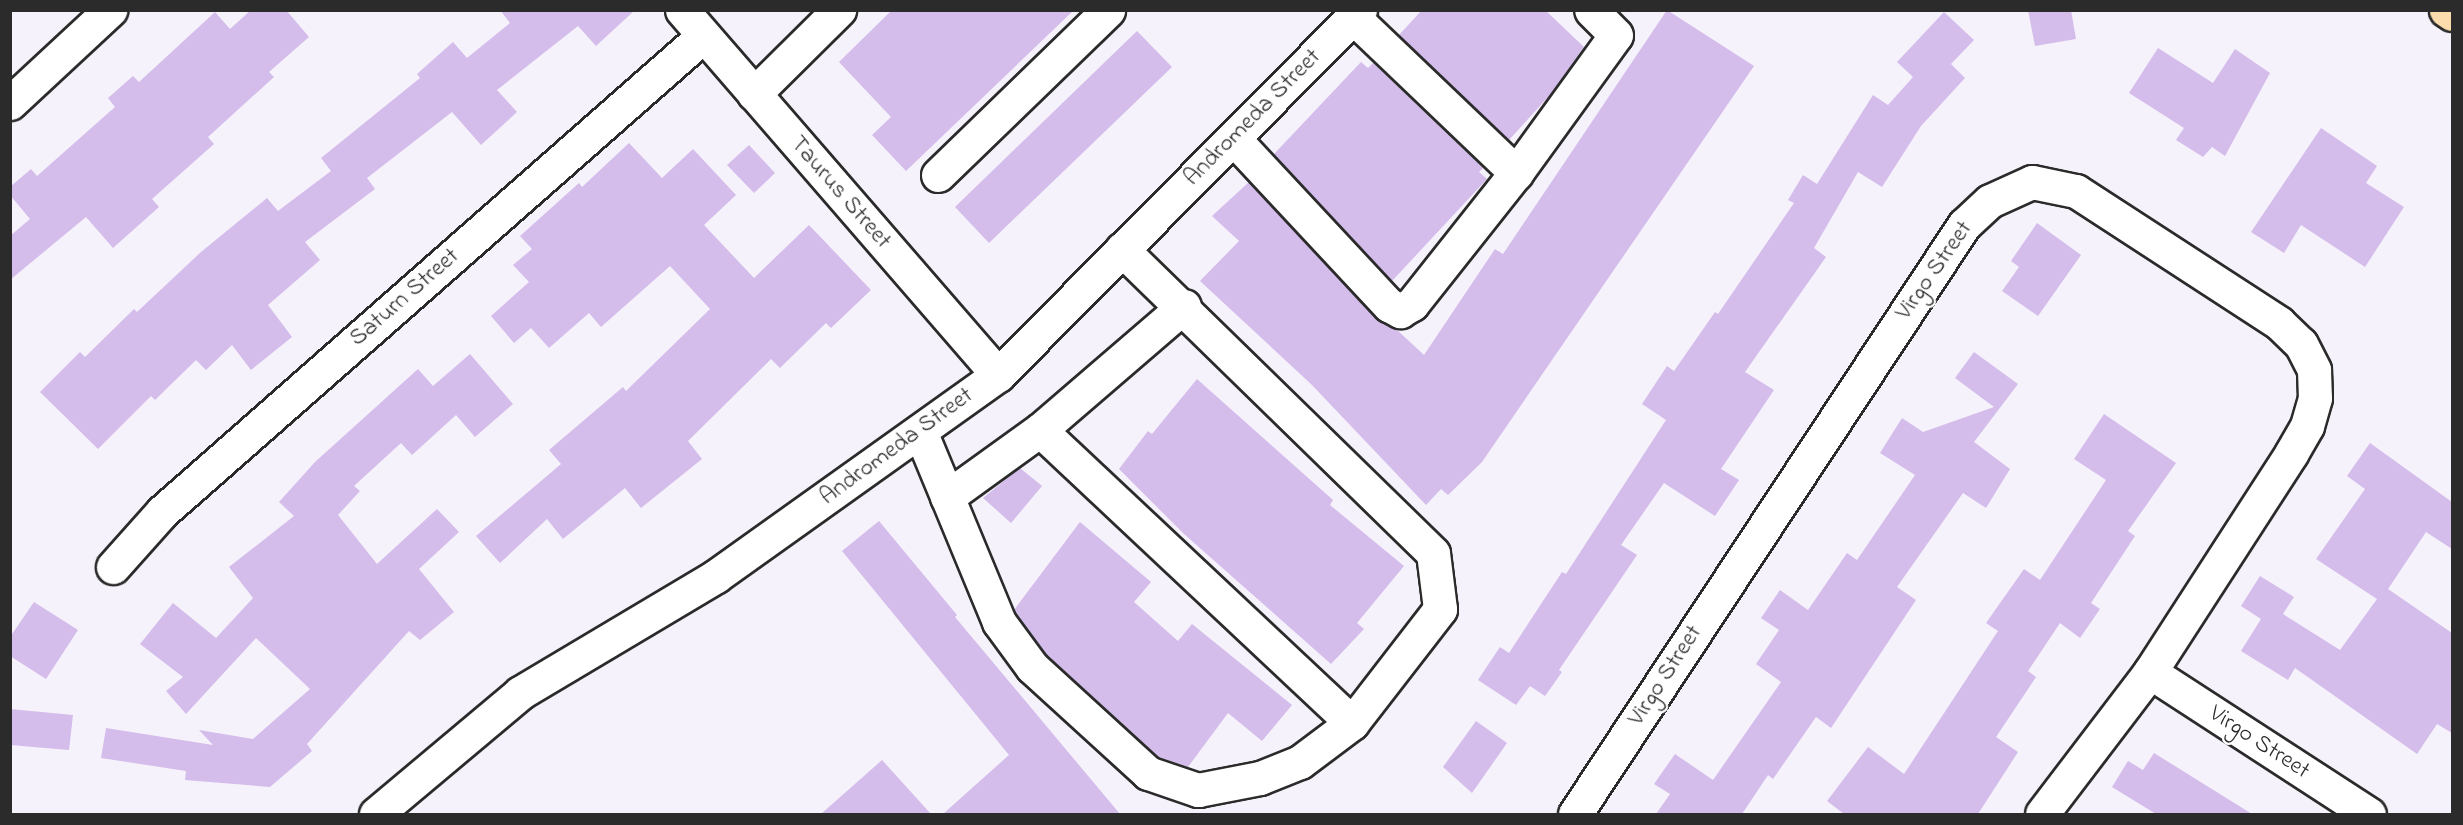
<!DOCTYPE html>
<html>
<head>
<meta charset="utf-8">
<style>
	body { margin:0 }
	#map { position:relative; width:2463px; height:825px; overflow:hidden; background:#f6f2fb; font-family:"Indie Flower",sans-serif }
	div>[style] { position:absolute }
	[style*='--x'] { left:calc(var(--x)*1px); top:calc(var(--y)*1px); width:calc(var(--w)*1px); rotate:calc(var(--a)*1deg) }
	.building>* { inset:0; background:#d4bceb }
	.roads { filter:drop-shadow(2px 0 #2b2b2b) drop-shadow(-2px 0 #2b2b2b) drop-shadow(0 2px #2b2b2b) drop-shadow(0 -2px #2b2b2b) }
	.minor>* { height:33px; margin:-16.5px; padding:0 16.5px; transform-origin:16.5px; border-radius:16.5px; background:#fff }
	.major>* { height:33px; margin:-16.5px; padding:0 16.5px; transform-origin:16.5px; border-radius:16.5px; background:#fcdcac }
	span { translate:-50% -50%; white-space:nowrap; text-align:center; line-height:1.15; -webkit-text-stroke:4.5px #fff; paint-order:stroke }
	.street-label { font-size:24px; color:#2b2b2b }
	.frame { position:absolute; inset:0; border:12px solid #2b2b2b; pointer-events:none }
</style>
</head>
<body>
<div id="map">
	<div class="building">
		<i style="clip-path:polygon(251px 10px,286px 10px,309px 37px,269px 72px,274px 77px,208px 137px,214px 144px,152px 199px,159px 207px,113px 248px,86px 217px,10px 280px,10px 236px,30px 219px,10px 195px,10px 187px,31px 169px,37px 176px,115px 107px,108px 98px,133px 76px,139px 82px,215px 12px,230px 29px)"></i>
		<i style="clip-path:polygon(500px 10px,635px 10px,596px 46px,578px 26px,497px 90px,517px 112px,481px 145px,452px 112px,367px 178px,375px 189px,305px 242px,320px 260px,268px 305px,292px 337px,251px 370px,232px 345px,206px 370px,196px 360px,155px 400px,151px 396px,98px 449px,40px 392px,80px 352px,85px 357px,134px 309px,137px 312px,201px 252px,267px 198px,278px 211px,331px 171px,321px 158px,420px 78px,417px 74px,453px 42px,467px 58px,510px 23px)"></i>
		<i style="clip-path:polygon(892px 10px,1074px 10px,906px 171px,872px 135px,891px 117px,839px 62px)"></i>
		<i style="clip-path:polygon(1422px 10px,1545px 10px,1584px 47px,1549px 96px,1509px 140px,1399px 35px)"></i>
		<i style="clip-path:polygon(1667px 10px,1754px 66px,1482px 462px,1448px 495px,1441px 489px,1426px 505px,1312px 385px,1200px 281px,1239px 241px,1212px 216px,1249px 182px,1375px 318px,1396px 329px,1424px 355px,1495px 249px,1503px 254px)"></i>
		<i style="clip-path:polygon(2028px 10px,2071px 10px,2076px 39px,2035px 46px)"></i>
		<i style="clip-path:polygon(1944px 12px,1974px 40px,1951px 64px,1965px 78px,1921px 126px,1882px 187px,1858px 172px,1814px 248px,1826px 257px,1745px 372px,1774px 390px,1721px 469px,1739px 480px,1715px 516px,1664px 483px,1621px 545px,1637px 555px,1559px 670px,1562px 672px,1545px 696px,1530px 686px,1516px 705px,1478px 680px,1500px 647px,1509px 653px,1562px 572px,1566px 574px,1666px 420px,1642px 404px,1667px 366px,1674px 371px,1715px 312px,1718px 314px,1794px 203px,1788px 200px,1803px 175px,1817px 184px,1873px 95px,1888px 105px,1913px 77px,1897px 62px)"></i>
		<i style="clip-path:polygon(1137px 31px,1172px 67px,989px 243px,955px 207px)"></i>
		<i style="clip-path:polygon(2158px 48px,2213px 83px,2235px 49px,2270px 73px,2225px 156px,2212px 147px,2203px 157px,2176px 140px,2184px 128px,2129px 93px)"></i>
		<i style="clip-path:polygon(1361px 62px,1368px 68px,1373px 63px,1483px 168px,1479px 172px,1487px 179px,1392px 281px,1274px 154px)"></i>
		<i style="clip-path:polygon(2321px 128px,2377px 166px,2366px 183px,2404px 207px,2365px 267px,2301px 225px,2284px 253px,2251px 232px)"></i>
		<i style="clip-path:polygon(629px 143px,662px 178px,693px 149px,736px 195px,704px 225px,754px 278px,809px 225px,871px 290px,831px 328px,826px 323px,780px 368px,771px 359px,688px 441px,702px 459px,641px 508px,625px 488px,563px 539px,547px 519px,500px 563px,476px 536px,561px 464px,549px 450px,623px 387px,626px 391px,710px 309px,670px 266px,601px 327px,589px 313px,549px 348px,531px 328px,514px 343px,491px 316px,529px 282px,513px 265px,532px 249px,520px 236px,579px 183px,582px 187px)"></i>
		<i style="clip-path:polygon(749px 145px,775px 173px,754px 193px,727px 165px)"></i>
		<i style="clip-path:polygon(2037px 223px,2081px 255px,2038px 316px,2002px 291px,2019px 267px,2011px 261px)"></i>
		<i style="clip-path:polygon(1974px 352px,2018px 384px,1974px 442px,2010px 469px,1986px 508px,1963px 493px,1897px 587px,1916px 600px,1831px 728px,1816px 717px,1773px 779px,1768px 775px,1742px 814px,1656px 814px,1670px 794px,1654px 784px,1675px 754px,1713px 780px,1781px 682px,1756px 664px,1779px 630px,1761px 618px,1780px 590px,1808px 610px,1847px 553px,1857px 560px,1915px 475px,1880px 453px,1902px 418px,1923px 432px,1994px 407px,1955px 378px)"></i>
		<i style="clip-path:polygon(470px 354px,513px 404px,475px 437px,456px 415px,412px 455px,401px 443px,354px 486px,360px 491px,338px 515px,377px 564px,437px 509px,459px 532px,419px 569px,454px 612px,420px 640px,409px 631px,307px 744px,312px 751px,270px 787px,185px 780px,186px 771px,101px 758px,106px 728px,213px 745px,199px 730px,253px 739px,310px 689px,256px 638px,186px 714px,166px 691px,183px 677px,140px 644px,173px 603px,216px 638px,253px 598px,229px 567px,294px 516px,279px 502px,315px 462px,418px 369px,433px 386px)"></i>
		<i style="clip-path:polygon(1197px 379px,1333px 500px,1330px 505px,1404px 566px,1357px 623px,1364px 629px,1331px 664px,1184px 534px,1119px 469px,1148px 431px,1152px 434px)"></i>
		<i style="clip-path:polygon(2104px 414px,2176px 463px,2128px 531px,2135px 536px,2091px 603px,2100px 609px,2080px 638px,2060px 623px,2028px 671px,2036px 677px,1996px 737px,2018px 752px,1978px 814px,1844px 814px,1827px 801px,1868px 747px,1904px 774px,1998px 631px,1986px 623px,2024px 569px,2040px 580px,2106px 480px,2074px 459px)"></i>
		<i style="clip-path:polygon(2370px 443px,2452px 502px,2452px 549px,2426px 532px,2388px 589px,2452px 633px,2452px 733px,2437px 724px,2417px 754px,2295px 668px,2288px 680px,2241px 651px,2261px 619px,2241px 606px,2260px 576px,2294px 597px,2283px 614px,2340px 650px,2377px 599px,2316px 559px,2365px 489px,2347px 476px)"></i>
		<i style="clip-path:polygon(1020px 468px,1042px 486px,1011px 523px,983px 498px)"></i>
		<i style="clip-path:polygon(879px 521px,957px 615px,955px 617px,1120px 814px,943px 814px,1009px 755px,842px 551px)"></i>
		<i style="clip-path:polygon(1080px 522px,1151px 582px,1134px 602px,1178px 641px,1192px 624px,1292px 705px,1262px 741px,1228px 713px,1188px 767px,1159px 757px,1046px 654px,1014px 610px)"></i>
		<i style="clip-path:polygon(34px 602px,78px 630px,46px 679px,10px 656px,10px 637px)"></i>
		<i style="clip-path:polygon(10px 709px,73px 715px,69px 750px,10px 745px)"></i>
		<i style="clip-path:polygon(1476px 721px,1507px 743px,1472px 793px,1443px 767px)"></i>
		<i style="clip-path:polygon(2154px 753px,2252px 814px,2156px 814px,2112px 787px,2128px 761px,2143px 770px)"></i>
		<i style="clip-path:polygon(882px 760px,931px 814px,821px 814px)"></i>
	</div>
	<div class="roads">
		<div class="minor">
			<i style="--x:682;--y:10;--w:483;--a:49.1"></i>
			<i style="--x:1353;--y:17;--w:226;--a:43.7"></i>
			<i style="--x:754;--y:94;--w:120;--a:-44.7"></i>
			<i style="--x:10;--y:103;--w:137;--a:-42.9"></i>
			<i style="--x:1233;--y:138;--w:229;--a:47"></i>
			<i style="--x:1389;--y:305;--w:13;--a:29"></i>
			<i style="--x:1400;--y:311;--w:14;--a:-30"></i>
			<i style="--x:1412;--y:304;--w:167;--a:-51.6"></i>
			<i style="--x:1516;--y:173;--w:170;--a:-54.1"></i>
			<i style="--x:1616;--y:35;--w:35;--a:-135"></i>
			<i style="--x:938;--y:175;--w:237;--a:-44.1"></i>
			<i style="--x:1040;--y:430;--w:428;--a:43.2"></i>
			<i style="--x:920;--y:431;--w:207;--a:67.5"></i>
			<i style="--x:999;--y:622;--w:56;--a:53.7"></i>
			<i style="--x:1032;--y:667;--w:157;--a:42.4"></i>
			<i style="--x:1148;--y:773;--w:53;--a:18.8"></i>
			<i style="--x:1198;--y:790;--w:63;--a:-11"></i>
			<i style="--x:1260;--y:778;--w:43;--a:-21.8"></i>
			<i style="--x:1300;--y:762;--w:65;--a:-36.9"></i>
			<i style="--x:1352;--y:723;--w:144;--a:-52.3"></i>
			<i style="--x:1440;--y:609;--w:56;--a:-97.1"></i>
			<i style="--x:1433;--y:553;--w:435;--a:-135.7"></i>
			<i style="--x:947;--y:497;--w:115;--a:-35.8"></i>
			<i style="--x:1040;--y:430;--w:190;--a:-40.7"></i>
			<i style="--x:113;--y:567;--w:74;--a:-48.3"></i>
			<i style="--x:162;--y:512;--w:721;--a:-41.34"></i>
			<i style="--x:2150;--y:672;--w:261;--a:33"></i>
			<i style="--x:376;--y:814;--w:188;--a:-40"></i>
			<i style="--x:520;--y:693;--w:228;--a:-30.8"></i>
			<i style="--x:716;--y:576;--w:346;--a:-35.5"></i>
			<i style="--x:998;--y:375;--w:514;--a:-45.24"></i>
			<i style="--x:1575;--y:814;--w:706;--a:-56.56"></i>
			<i style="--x:1964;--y:225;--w:35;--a:-43"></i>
			<i style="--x:1990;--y:201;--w:46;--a:-24.3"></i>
			<i style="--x:2032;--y:182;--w:45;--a:11.6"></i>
			<i style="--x:2076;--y:191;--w:242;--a:33"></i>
			<i style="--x:2279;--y:323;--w:30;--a:44"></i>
			<i style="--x:2301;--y:344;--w:29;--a:63"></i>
			<i style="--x:2314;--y:370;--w:28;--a:88"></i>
			<i style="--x:2315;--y:398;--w:29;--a:106"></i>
			<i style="--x:2307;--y:426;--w:32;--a:120"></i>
			<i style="--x:2291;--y:454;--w:260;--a:122.9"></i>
			<i style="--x:2150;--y:672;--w:178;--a:127.3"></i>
		</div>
		<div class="major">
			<i style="--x:2446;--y:10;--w:7;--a:34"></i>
		</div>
	</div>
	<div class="street-label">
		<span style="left:1253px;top:118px;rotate:-45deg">Andromeda Street</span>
		<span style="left:840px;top:193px;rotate:49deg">Taurus Street</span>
		<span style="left:1935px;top:271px;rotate:-55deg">Virgo Street</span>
		<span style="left:405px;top:298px;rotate:-41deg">Saturn Street</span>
		<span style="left:897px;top:447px;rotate:-36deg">Andromeda Street</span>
		<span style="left:1666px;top:676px;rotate:-57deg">Virgo Street</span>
		<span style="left:2259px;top:743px;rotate:33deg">Virgo Street</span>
	</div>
	<div class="frame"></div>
</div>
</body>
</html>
